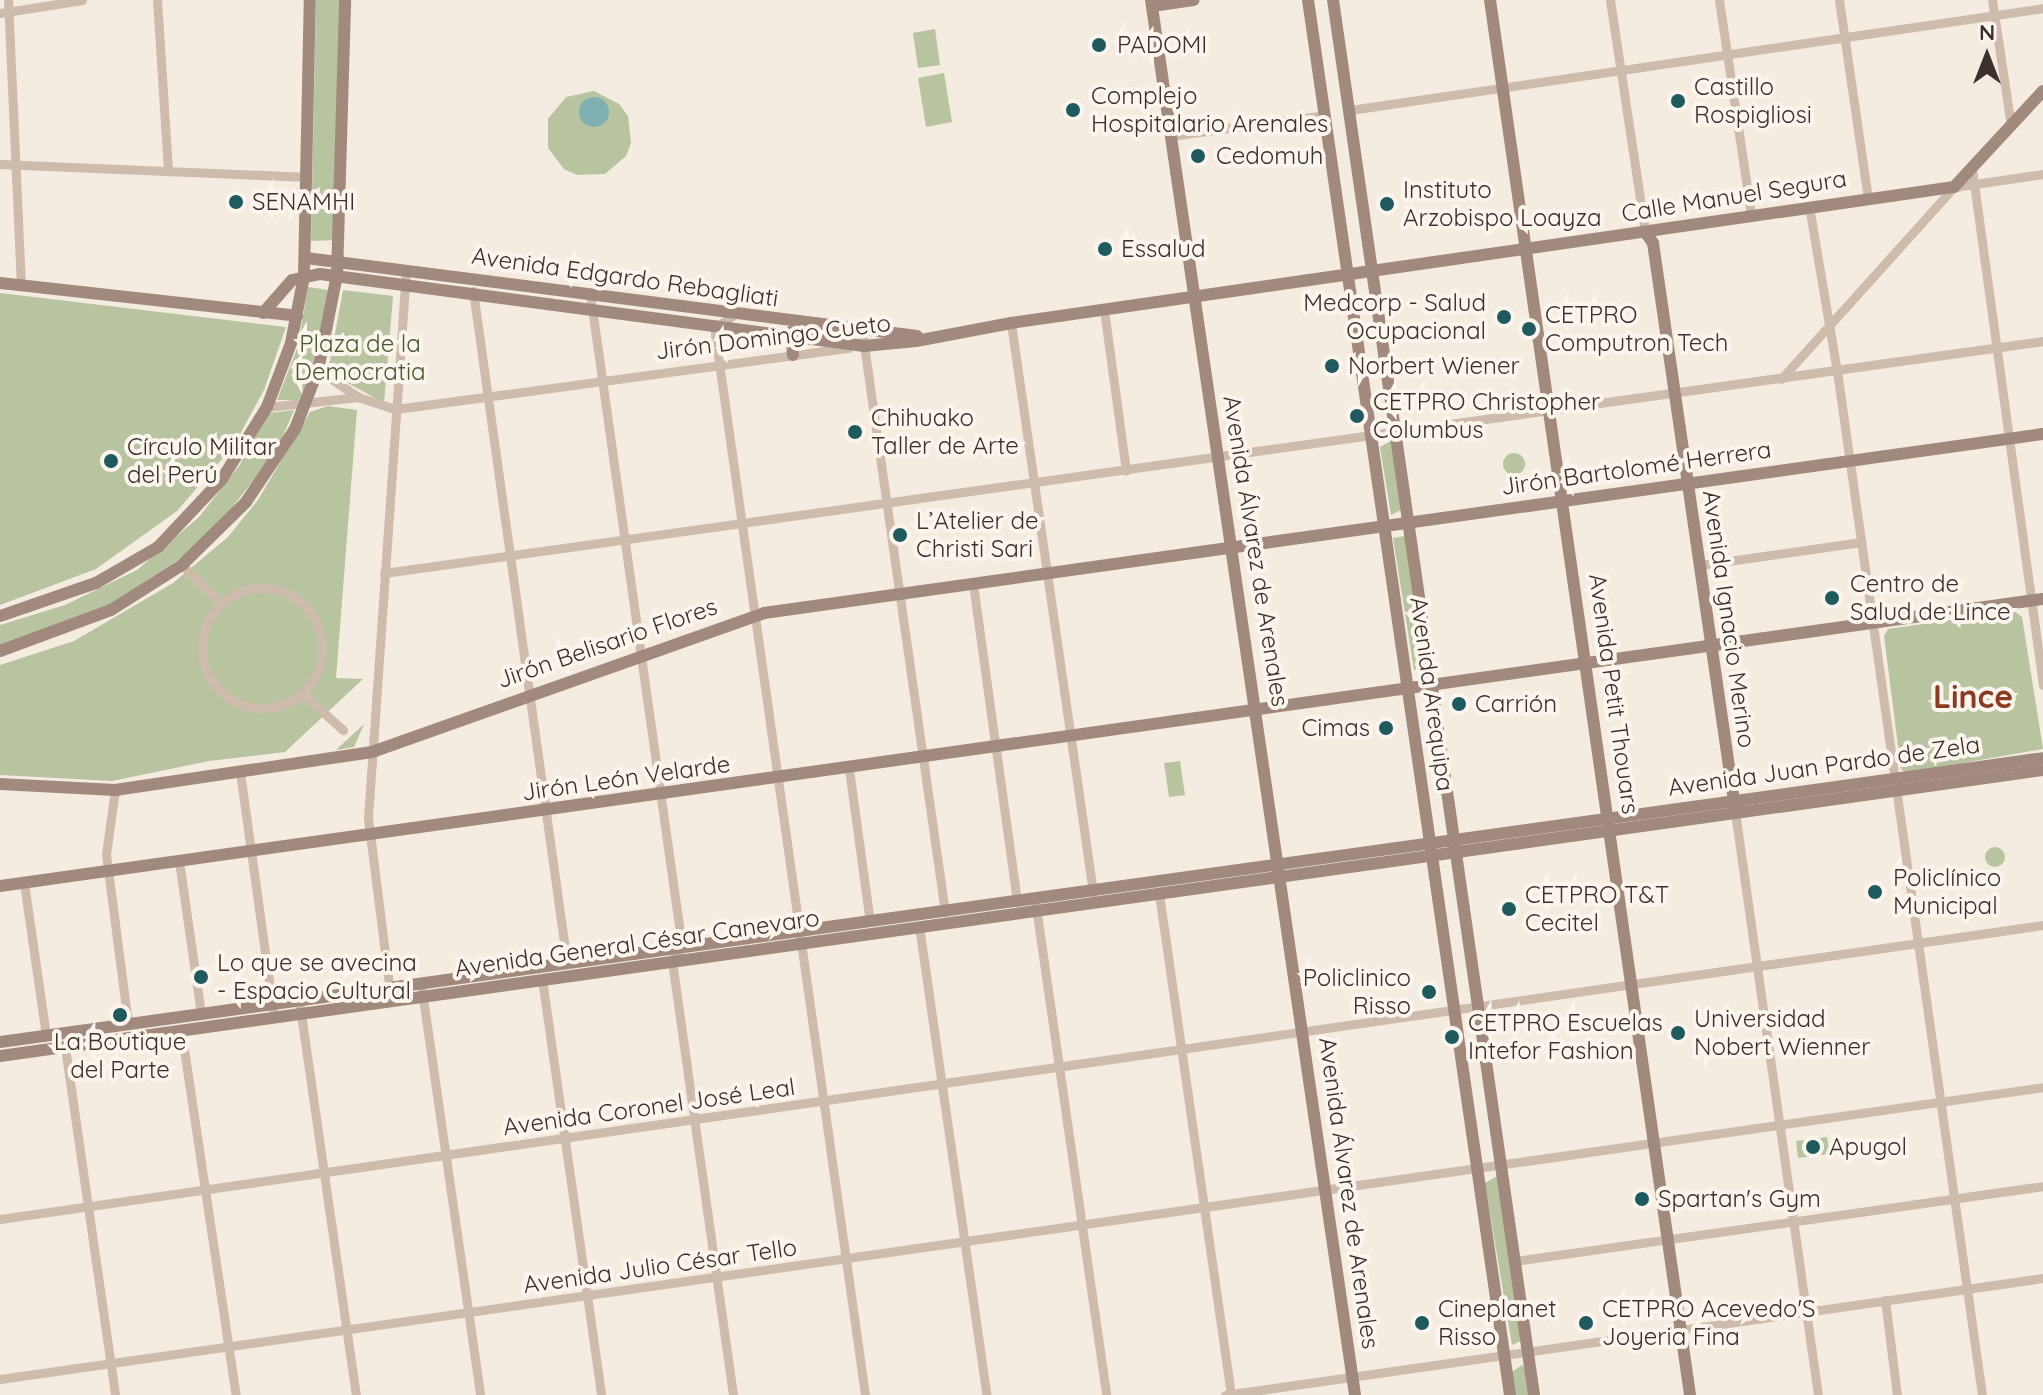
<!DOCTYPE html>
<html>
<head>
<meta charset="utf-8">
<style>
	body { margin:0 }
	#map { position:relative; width:2043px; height:1395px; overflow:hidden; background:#f4ebe1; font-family:Quicksand,sans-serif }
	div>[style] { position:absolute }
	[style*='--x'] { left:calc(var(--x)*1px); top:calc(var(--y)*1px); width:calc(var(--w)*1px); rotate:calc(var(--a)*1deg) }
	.green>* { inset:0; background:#b8c4a0 }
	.round { border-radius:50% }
	.water>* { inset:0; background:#7fb0b2 }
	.street>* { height:9px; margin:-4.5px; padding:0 4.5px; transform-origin:4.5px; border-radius:4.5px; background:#cdbbac }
	.street>.ring { margin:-4.5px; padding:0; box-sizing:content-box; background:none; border:9px solid #cdbbac; border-radius:50% }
	.secondary>* { height:12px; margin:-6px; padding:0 6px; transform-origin:6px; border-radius:6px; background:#a18a7d }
	.dots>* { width:22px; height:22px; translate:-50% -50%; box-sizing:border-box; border:4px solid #fbf5ee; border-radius:50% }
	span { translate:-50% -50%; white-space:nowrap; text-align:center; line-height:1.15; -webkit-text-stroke:8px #fbf5ee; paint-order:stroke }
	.poi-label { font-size:24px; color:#3b302b }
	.left { translate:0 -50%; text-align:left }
	.right { translate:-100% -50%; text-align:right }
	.street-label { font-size:24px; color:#3b302b }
	.park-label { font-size:24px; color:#4a5a2e }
	.district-label { font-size:32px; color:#8c3b22; font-weight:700 }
	.north { position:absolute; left:1947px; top:16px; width:80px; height:80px; -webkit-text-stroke:6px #fbf5ee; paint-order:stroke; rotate:0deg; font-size:22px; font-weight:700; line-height:32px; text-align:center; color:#3b302b }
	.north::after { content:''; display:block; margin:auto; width:28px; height:36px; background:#3b302b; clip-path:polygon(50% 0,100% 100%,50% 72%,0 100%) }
</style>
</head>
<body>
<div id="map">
	<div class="green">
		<i style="clip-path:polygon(316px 0,341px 0,336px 240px,311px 241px)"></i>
		<i style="clip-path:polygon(935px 29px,940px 65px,918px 68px,913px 33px)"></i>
		<i style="clip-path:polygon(944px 73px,952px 122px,926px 127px,918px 78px)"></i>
		<i style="clip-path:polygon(594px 91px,619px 104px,628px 116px,631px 143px,626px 156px,605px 174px,577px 175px,564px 169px,548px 148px,548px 119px,566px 97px)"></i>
		<i style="clip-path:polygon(308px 287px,329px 290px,308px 385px,301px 400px,277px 400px,298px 346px)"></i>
		<i style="clip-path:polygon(343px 290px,393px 296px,384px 403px,328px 372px)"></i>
		<i style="clip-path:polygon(0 293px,286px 327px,264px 390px,234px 445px,177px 511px,96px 569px,0 605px)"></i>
		<i style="clip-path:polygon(328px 406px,357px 410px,336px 678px,363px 679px,285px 752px,209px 761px,112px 781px,0 775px,0 665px,74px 641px,173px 583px,228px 537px,258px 500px,310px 412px)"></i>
		<i style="clip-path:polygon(294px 410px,277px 450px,227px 514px,190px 552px,104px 608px,0 646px,0 625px,65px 605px,137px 570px,199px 517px,239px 466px,269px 413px)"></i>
		<i style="clip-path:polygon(1391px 441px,1401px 510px,1391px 515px,1380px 447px)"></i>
		<i class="round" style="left:1503px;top:453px;width:22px;height:22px"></i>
		<i style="clip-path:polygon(1405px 536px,1423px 658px,1422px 669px,1414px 670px,1393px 538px)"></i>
		<i style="clip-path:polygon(2014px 611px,2022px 617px,2043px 749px,1906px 773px,1901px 769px,1884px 636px,1888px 629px)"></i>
		<i style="clip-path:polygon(364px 724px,354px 747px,336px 750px)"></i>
		<i style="clip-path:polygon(1180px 761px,1185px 795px,1169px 797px,1164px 763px)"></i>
		<i class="round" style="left:1985px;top:847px;width:20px;height:20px"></i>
		<i style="clip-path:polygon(1827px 1137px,1830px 1154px,1798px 1158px,1796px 1141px)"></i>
		<i style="clip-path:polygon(1497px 1176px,1521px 1341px,1512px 1345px,1485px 1183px)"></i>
		<i style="clip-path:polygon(1522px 1365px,1526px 1370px,1530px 1395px,1515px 1395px,1512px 1372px)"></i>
	</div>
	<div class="water">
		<i class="round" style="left:579px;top:97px;width:30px;height:30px"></i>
	</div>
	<div class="street">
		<i style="--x:8;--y:0;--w:285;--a:87.4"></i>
		<i style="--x:157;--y:0;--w:172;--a:86.3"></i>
		<i style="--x:1610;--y:0;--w:235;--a:81.4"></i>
		<i style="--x:1719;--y:0;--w:217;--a:81.5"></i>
		<i style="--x:1839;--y:0;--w:200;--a:81.7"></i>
		<i style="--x:1992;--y:0;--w:127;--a:81.4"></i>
		<i style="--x:0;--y:13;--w:83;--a:-9"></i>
		<i style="--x:1350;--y:110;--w:700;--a:-8.37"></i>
		<i style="--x:1170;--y:136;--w:156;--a:-7.7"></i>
		<i style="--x:0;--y:164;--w:308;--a:2.4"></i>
		<i style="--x:1972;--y:169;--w:521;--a:82.17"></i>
		<i style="--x:1809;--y:206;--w:167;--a:80.4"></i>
		<i style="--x:1837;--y:371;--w:1034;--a:81.94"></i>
		<i style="--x:473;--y:291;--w:679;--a:82.04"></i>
		<i style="--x:590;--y:294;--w:659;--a:81.98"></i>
		<i style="--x:682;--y:947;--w:17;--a:126"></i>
		<i style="--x:672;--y:961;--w:438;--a:82"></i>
		<i style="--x:1104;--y:310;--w:162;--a:82.2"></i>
		<i style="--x:735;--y:314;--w:22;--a:146"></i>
		<i style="--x:717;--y:326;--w:8;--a:104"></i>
		<i style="--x:715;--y:334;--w:1072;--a:81.95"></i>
		<i style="--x:1011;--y:323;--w:575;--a:81.8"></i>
		<i style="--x:862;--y:331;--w:587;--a:81.87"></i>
		<i style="--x:318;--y:370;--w:48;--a:34"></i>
		<i style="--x:358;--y:397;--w:40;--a:18"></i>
		<i style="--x:396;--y:409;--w:457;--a:-7.7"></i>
		<i style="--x:1781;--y:379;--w:258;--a:-48"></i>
		<i style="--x:1954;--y:187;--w:90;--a:-8.3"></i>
		<i style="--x:267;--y:407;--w:92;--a:-6.3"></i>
		<i style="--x:182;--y:565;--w:55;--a:45"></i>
		<i style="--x:1700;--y:565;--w:163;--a:-8.1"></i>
		<i style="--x:384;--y:573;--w:1675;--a:-7.96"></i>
		<i style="--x:973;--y:584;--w:321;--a:82.1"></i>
		<i class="ring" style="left:202px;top:588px;width:111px;height:111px"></i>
		<i style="--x:303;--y:694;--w:54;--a:42"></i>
		<i style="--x:849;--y:769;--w:154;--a:82.2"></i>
		<i style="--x:240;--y:772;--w:240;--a:82.1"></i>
		<i style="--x:115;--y:790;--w:65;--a:98"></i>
		<i style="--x:106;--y:854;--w:171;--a:82.6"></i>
		<i style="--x:1735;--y:812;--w:589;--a:81.9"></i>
		<i style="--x:179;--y:861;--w:155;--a:81.8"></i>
		<i style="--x:24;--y:883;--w:155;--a:81.8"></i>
		<i style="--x:1159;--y:894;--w:506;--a:81.82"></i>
		<i style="--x:1036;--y:907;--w:493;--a:81.8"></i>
		<i style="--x:919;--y:926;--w:474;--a:81.8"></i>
		<i style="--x:542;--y:979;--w:420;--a:81.9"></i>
		<i style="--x:422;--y:991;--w:408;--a:81.8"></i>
		<i style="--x:391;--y:1000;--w:183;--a:-97.2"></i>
		<i style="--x:368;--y:818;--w:549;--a:-86.03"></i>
		<i style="--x:300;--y:1007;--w:392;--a:81.8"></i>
		<i style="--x:181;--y:1029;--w:370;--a:81.5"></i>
		<i style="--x:65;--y:1047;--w:352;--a:81.8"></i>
		<i style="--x:0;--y:1219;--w:2064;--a:-8.19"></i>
		<i style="--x:1515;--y:1261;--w:533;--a:-8.08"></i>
		<i style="--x:1885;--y:1300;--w:96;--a:82.8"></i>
		<i style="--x:0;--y:1379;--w:2064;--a:-8.13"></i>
		<i style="--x:1225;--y:1395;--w:826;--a:-8.14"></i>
	</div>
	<div class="secondary">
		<i style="--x:1151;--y:0;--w:1410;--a:81.68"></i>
		<i style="--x:1308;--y:0;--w:1410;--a:81.76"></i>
		<i style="--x:1333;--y:0;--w:1409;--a:81.8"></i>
		<i style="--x:1490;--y:0;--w:1409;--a:81.84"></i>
		<i style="--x:1152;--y:6;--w:42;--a:-8.1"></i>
		<i style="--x:1645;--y:232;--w:14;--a:54"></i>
		<i style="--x:1653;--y:243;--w:571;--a:81.74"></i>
		<i style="--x:306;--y:258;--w:616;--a:7.28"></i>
		<i style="--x:0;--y:283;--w:299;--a:6.3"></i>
		<i style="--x:263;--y:313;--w:44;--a:-48.7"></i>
		<i style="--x:292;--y:280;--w:29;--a:-12"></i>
		<i style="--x:320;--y:274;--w:549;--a:7.54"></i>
		<i style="--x:864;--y:346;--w:52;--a:-5.5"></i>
		<i style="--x:916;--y:341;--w:97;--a:-10.7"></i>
		<i style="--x:1011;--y:323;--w:953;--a:-8.21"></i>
		<i style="--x:1954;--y:187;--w:131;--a:-47.2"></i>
		<i style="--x:792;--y:331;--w:24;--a:88"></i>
		<i style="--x:0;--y:616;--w:102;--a:-19"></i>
		<i style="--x:96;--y:583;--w:72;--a:-30.1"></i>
		<i style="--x:158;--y:547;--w:93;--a:-46.7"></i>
		<i style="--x:222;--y:479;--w:85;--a:-58"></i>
		<i style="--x:267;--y:407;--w:68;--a:-69.4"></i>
		<i style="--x:291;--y:343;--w:68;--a:-79"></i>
		<i style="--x:304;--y:276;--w:276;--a:-88.8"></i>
		<i style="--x:0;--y:651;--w:118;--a:-20.3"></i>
		<i style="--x:111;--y:610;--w:84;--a:-32.4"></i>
		<i style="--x:182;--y:565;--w:90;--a:-44.5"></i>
		<i style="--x:246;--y:502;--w:88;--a:-56.1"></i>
		<i style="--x:295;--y:429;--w:63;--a:-68.7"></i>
		<i style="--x:318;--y:370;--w:97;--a:-78.7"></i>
		<i style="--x:337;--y:275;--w:275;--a:-88.3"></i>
		<i style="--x:0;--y:784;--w:115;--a:3"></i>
		<i style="--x:115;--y:790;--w:260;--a:-8.4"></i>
		<i style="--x:372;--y:752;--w:416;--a:-19.5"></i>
		<i style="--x:764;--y:613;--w:1291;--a:-7.97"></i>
		<i style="--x:0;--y:886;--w:2063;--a:-8"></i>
		<i style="--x:0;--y:1042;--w:2063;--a:-7.91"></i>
		<i style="--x:0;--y:1056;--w:2063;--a:-7.97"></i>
	</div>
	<div class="dots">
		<i style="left:1099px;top:45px;background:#1f5a5e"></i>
		<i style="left:1678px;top:101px;background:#1f5a5e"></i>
		<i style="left:1073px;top:110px;background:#1f5a5e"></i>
		<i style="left:1198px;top:156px;background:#1f5a5e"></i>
		<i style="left:236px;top:202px;background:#1f5a5e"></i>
		<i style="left:1387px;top:204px;background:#1f5a5e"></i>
		<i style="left:1105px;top:249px;background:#1f5a5e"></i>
		<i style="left:1504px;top:317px;background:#1f5a5e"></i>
		<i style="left:1529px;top:329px;background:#1f5a5e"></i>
		<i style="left:1332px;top:366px;background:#1f5a5e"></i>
		<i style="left:1357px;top:416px;background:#1f5a5e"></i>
		<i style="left:855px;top:432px;background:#1f5a5e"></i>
		<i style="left:111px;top:461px;background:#1f5a5e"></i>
		<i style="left:900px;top:535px;background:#1f5a5e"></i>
		<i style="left:1832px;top:598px;background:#1f5a5e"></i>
		<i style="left:1459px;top:704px;background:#1f5a5e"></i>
		<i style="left:1386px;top:728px;background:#1f5a5e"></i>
		<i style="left:1875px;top:892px;background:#1f5a5e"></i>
		<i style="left:1509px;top:909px;background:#1f5a5e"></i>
		<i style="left:201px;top:977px;background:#1f5a5e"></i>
		<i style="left:1429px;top:992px;background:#1f5a5e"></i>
		<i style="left:120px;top:1015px;background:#1f5a5e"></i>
		<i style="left:1678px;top:1033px;background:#1f5a5e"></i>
		<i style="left:1452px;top:1037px;background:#1f5a5e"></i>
		<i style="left:1813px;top:1147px;background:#1f5a5e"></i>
		<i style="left:1642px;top:1199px;background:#1f5a5e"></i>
		<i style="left:1422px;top:1323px;background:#1f5a5e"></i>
		<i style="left:1586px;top:1323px;background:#1f5a5e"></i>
	</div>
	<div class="poi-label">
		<span class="left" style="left:1117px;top:45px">PADOMI</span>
		<span class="left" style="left:1694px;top:101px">Castillo<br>Rospigliosi</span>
		<span class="left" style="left:1091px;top:110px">Complejo<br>Hospitalario Arenales</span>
		<span class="left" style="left:1216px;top:156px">Cedomuh</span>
		<span class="left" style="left:1403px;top:204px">Instituto<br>Arzobispo Loayza</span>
		<span class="left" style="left:252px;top:202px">SENAMHI</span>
		<span class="left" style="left:1121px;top:249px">Essalud</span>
		<span class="right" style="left:1486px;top:317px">Medcorp - Salud<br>Ocupacional</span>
		<span class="left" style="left:1545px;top:329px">CETPRO<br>Computron Tech</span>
		<span class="left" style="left:1348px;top:366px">Norbert Wiener</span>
		<span class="left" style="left:1373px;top:416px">CETPRO Christopher<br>Columbus</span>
		<span class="left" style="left:871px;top:432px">Chihuako<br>Taller de Arte</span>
		<span class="left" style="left:127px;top:461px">Círculo Militar<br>del Perú</span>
		<span class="left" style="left:916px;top:535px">L’Atelier de<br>Christi Sari</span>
		<span class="left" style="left:1850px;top:598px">Centro de<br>Salud de Lince</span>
		<span class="left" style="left:1475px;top:704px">Carrión</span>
		<span class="right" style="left:1370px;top:728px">Cimas</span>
		<span class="left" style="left:1893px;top:892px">Policlínico<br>Municipal</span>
		<span class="left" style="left:1525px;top:909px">CETPRO T&amp;T<br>Cecitel</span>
		<span class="left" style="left:217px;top:977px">Lo que se avecina<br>- Espacio Cultural</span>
		<span class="right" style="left:1411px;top:992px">Policlinico<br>Risso</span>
		<span class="left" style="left:1694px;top:1033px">Universidad<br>Nobert Wienner</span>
		<span class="left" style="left:1468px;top:1037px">CETPRO Escuelas<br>Intefor Fashion</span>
		<span style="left:120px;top:1056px">La Boutique<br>del Parte</span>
		<span class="left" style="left:1829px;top:1147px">Apugol</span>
		<span class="left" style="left:1658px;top:1199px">Spartan's Gym</span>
		<span class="left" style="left:1438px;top:1323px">Cineplanet<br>Risso</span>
		<span class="left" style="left:1602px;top:1323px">CETPRO Acevedo'S<br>Joyeria Fina</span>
	</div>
	<div class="street-label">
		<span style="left:1734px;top:196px;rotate:-9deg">Calle Manuel Segura</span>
		<span style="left:625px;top:277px;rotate:8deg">Avenida Edgardo Rebagliati</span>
		<span style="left:773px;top:337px;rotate:-7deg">Jirón Domingo Cueto</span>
		<span style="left:1636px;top:468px;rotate:-8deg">Jirón Bartolomé Herrera</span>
		<span style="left:1256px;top:551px;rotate:81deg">Avenida Álvarez de Arenales</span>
		<span style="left:1729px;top:619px;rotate:82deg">Avenida Ignacio Merino</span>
		<span style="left:607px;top:643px;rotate:-19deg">Jirón Belisario Flores</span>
		<span style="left:1432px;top:694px;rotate:82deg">Avenida Arequipa</span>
		<span style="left:1614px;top:694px;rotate:82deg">Avenida Petit Thouars</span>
		<span style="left:1824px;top:766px;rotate:-8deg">Avenida Juan Pardo de Zela</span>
		<span style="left:626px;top:778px;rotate:-8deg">Jirón León Velarde</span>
		<span style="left:637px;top:943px;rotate:-8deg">Avenida General César Canevaro</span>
		<span style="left:649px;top:1107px;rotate:-8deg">Avenida Coronel José Leal</span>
		<span style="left:1349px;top:1193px;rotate:82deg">Avenida Álvarez de Arenales</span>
		<span style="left:660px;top:1266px;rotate:-8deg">Avenida Julio César Tello</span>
	</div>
	<div class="park-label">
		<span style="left:360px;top:358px">Plaza de la<br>Democratia</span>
	</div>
	<div class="district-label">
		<span style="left:1973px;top:696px">Lince</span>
	</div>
	<div class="north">N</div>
</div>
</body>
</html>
